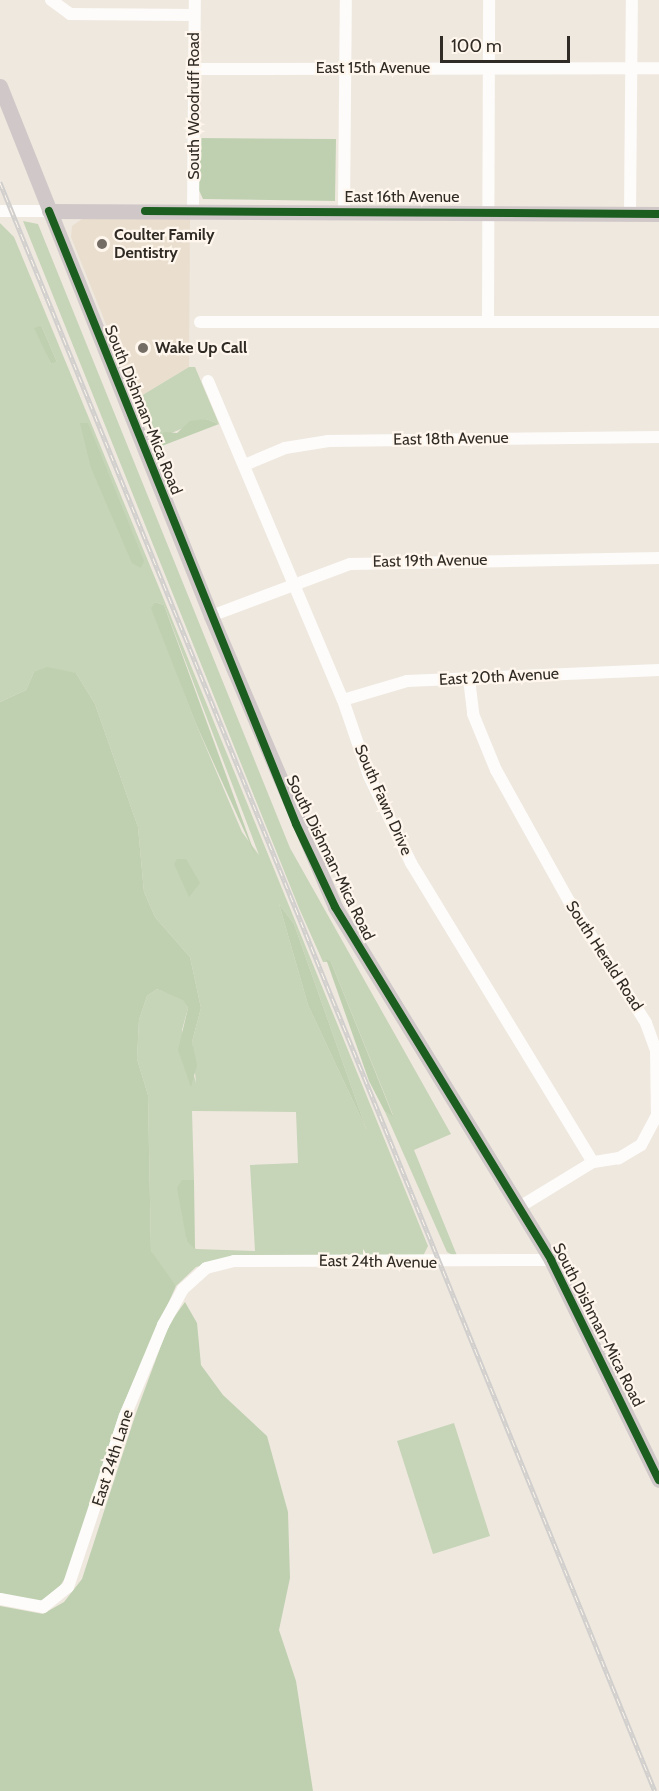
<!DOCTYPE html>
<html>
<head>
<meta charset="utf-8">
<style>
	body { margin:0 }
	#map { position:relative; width:659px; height:1791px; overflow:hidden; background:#efe8df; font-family:Cabin,sans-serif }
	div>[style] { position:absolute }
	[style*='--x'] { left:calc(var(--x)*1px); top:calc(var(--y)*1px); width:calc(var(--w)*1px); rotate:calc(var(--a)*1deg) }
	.built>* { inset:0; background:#eadece }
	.green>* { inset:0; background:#c6d4b7 }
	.forest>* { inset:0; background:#bfd0b0 }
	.minor>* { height:12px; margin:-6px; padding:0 6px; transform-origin:6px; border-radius:6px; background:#fdfcfa }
	.major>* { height:15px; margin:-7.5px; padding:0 7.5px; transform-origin:7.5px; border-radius:7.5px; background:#d0c8c8 }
	.rail>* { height:4.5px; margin-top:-2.25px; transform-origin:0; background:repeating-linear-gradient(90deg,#fff7ed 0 7px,#d1cfcd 0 14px); box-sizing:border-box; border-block:2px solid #d1cfcd }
	.cycleway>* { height:8px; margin:-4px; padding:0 4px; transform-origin:4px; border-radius:4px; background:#1b5e20 }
	.dots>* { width:16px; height:16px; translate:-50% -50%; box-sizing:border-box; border:3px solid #fff7ed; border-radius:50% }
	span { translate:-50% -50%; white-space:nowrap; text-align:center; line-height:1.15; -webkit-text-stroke:4.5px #fff7ed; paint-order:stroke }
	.street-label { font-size:16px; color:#302b25 }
	.poi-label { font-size:16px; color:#302b25; font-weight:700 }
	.left { translate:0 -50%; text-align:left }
	.scale { position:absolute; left:440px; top:36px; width:130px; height:27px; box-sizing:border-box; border:3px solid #302b25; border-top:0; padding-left:8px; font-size:18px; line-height:21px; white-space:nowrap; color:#302b25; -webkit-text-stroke:4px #fff7ed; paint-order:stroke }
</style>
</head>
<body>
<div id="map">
	<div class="built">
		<i style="clip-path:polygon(82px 219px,190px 219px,189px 367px,136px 399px,71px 237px,72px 226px)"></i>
	</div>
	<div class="green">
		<i style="clip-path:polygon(23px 221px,38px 224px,290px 848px,451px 1134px,414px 1150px,458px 1258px,447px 1252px,385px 1112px,393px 1115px,331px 962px,323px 962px,299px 908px)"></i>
		<i style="clip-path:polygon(evenodd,0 223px,14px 237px,158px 585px,428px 1246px,422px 1258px,233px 1257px,196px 1267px,176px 1286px,156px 1266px,151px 1251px,148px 1095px,137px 1059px,139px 1020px,147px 996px,157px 989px,183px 999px,188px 1008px,182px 1030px,196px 1083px,192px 1042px,201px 1008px,190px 957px,155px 917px,144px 892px,138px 827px,95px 704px,76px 673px,34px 672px,26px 690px,0 702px,0 223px,41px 325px,57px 362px,56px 362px,51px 364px,35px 328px,41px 325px,0 223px,155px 602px,164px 605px,259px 855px,242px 832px,196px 724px,152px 608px,155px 602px,0 223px,279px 904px,294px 924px,367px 1131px,308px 1005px,279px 904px,0 223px,192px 1111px,296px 1112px,298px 1163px,250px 1165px,255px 1251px,196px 1249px,187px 1242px,182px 1180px,194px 1180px,192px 1111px)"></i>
		<i style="clip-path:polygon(189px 367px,195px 367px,219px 424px,206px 419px,154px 440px,136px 399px)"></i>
		<i style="clip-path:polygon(454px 1423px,490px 1536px,433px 1554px,397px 1441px)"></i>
	</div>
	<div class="forest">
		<i style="clip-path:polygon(198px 138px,336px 139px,335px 201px,203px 199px,197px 186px)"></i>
		<i style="clip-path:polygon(41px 325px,57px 362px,51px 364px,34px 328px)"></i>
		<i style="clip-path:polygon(206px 419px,219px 424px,154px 449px,154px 440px,165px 432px,177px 433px,190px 421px)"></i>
		<i style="clip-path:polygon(80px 423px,88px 423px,144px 561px,141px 568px,132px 563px,91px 468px)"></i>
		<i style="clip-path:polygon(155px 602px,164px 605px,256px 857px,196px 724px,151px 608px)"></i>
		<i style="clip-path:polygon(47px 667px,76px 673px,95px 704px,138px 827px,144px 892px,155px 917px,190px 957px,201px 1008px,192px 1042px,197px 1065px,191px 1087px,178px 1050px,188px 1008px,183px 1000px,157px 989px,147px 996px,139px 1020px,137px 1059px,148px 1095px,151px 1251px,176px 1286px,119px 1414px,73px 1566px,58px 1589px,39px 1602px,0 1593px,0 702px,26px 690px,34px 672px)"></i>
		<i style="clip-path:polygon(177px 859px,186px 859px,200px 883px,189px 897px,174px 864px)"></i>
		<i style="clip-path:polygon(279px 904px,294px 924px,367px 1131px,308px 1005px)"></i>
		<i style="clip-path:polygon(326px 959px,331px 962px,393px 1116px,385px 1112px,369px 1081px)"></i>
		<i style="clip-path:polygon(182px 1180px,194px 1180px,195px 1249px,187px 1242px,177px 1188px)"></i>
		<i style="clip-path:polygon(185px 1302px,197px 1323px,201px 1365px,223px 1395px,267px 1436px,288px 1512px,290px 1578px,279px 1630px,296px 1681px,313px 1791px,0 1791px,0 1606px,43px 1614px,64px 1602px,82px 1579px,136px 1413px,169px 1324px)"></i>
	</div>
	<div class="minor">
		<i style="--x:51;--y:0;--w:24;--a:36"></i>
		<i style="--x:70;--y:14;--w:124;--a:0.5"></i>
		<i style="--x:195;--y:69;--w:464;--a:-0.1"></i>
		<i style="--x:344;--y:210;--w:210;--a:-89.5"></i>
		<i style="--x:0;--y:211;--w:49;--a:0"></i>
		<i style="--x:193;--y:211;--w:211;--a:-89.5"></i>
		<i style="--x:630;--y:214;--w:214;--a:-89.5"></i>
		<i style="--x:200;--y:322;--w:459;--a:0"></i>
		<i style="--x:488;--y:322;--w:322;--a:-89.8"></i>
		<i style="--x:208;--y:381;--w:346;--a:67.1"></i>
		<i style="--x:343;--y:700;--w:80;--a:71.1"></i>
		<i style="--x:369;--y:776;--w:97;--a:64.2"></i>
		<i style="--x:411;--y:863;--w:350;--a:58.7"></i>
		<i style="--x:247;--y:464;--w:41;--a:-22.8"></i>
		<i style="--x:285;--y:448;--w:44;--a:-9.2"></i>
		<i style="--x:328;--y:441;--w:331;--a:-0.7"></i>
		<i style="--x:211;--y:616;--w:148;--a:-20.5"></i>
		<i style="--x:350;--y:564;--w:309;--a:-1.1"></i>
		<i style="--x:469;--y:679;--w:35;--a:83"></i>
		<i style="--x:473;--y:714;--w:61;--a:67.7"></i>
		<i style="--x:496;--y:770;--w:150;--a:60.9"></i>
		<i style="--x:569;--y:901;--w:144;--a:57.7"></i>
		<i style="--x:646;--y:1023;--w:30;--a:70"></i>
		<i style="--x:656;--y:1051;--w:64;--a:89.1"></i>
		<i style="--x:657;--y:1115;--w:34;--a:118"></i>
		<i style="--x:641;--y:1145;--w:26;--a:149"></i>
		<i style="--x:619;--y:1158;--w:26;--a:171"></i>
		<i style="--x:593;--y:1162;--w:88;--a:148.5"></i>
		<i style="--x:343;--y:700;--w:67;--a:-16.5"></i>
		<i style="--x:407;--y:681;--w:252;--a:-2.5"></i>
		<i style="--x:0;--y:1599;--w:44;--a:10.5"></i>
		<i style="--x:43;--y:1607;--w:32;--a:-39"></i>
		<i style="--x:68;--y:1587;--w:180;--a:-71.6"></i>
		<i style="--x:125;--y:1416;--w:99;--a:-67.3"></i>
		<i style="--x:163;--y:1325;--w:41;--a:-60.9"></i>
		<i style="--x:183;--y:1289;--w:31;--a:-42"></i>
		<i style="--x:206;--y:1268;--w:29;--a:-14"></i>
		<i style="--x:234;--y:1261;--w:317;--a:-0.2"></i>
	</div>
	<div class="major">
		<i style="--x:0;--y:86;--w:570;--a:68.29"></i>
		<i style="--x:211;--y:616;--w:316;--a:66.9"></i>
		<i style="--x:335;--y:907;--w:414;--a:58.5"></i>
		<i style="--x:551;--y:1260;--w:245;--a:63.9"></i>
		<i style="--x:49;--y:211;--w:610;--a:0.28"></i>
	</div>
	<div class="rail">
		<i style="--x:0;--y:182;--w:1737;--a:67.85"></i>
	</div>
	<div class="cycleway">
		<i style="--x:49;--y:211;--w:661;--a:68.05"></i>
		<i style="--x:296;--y:824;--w:92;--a:64.8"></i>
		<i style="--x:335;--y:907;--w:414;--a:58.5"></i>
		<i style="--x:551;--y:1260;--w:245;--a:63.9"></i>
		<i style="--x:145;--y:211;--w:514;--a:0.33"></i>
	</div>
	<div class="dots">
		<i style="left:102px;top:244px;background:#736d66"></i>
		<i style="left:143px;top:348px;background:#736d66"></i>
	</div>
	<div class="street-label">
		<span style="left:373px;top:68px">East 15th Avenue</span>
		<span style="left:194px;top:106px;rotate:-90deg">South Woodruff Road</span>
		<span style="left:402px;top:197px">East 16th Avenue</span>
		<span style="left:143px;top:410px;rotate:68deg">South Dishman-Mica Road</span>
		<span style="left:451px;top:439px;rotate:-1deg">East 18th Avenue</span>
		<span style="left:430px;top:561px;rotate:-1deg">East 19th Avenue</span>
		<span style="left:499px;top:677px;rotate:-3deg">East 20th Avenue</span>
		<span style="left:383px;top:800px;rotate:66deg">South Fawn Drive</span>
		<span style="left:330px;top:858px;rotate:64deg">South Dishman-Mica Road</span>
		<span style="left:604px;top:956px;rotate:57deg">South Herald Road</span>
		<span style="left:378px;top:1262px;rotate:1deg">East 24th Avenue</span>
		<span style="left:598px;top:1325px;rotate:63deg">South Dishman-Mica Road</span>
		<span style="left:113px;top:1458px;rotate:-72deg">East 24th Lane</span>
	</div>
	<div class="poi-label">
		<span class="left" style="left:114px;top:244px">Coulter Family<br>Dentistry</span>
		<span class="left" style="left:155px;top:348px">Wake Up Call</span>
	</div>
	<div class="scale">100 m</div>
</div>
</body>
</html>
